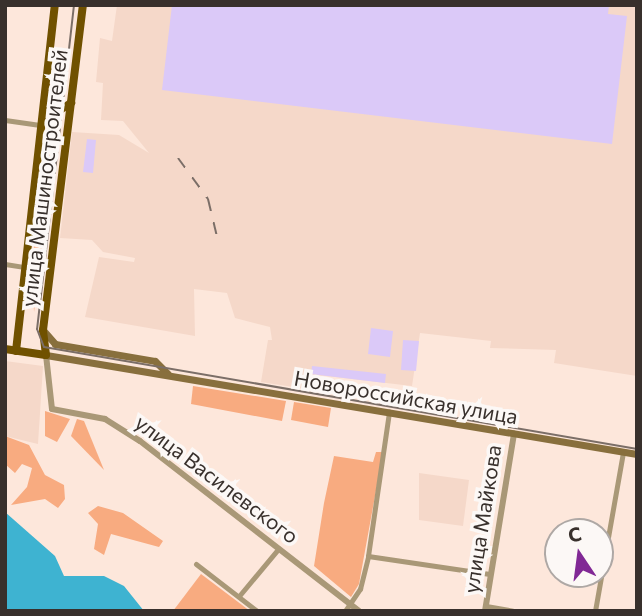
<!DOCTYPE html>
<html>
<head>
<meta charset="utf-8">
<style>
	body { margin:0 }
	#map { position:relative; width:642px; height:616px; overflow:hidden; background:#fde7db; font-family:Commissioner,sans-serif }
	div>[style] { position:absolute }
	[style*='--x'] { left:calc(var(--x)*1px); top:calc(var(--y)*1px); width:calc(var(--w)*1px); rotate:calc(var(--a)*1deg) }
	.built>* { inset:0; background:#f5d8c9 }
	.green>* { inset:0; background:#f8ab80 }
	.water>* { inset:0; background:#3eb3d1 }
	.building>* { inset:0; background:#dbc9f8 }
	.minor>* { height:5px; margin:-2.5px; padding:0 2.5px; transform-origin:2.5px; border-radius:2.5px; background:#a99877 }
	.tertiary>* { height:6px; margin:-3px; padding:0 3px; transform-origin:3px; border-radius:3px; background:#a99877 }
	.secondary>* { height:7px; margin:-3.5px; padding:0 3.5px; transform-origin:3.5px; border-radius:3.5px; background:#886f3d }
	.primary>* { height:8px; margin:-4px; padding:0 4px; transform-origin:4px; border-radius:4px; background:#705100 }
	.tram>* { height:2px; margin:-1px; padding:0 1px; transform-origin:1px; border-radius:1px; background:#7b6e67 }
	.rail>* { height:2px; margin-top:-1px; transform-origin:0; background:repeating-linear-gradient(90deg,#7b6e67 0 12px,transparent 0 24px) }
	span { translate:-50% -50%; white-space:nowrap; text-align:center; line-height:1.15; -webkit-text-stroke:7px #fcf8f6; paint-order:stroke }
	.street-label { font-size:21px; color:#38302c }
	.frame { position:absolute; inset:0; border:7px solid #38302c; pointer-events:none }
	.north { position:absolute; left:544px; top:518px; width:70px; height:70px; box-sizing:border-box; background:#fcf8f6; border:2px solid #aea8a5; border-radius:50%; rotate:347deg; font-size:19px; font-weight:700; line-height:28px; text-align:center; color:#38302c }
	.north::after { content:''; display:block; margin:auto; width:24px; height:32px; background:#812895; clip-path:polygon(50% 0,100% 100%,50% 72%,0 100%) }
</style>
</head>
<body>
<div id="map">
	<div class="built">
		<i style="clip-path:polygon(117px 5px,637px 5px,637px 376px,554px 363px,556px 350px,490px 348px,491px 341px,420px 333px,412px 386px,309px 374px,306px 389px,261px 382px,268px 340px,272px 340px,270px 327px,235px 318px,227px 293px,194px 289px,195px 336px,85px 317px,99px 257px,134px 262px,135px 258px,103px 252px,92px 240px,60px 238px,72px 132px,119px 135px,149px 153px,123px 121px,101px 120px,103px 83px,96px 82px,100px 38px,112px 41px)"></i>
		<i style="clip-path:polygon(5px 361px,43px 366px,38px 444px,5px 436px)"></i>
		<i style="clip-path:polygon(419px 473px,469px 480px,463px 526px,419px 520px)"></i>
	</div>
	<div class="green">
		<i style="clip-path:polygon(50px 112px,53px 126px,58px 120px,34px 312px,32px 264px)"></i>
		<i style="clip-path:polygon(193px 386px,286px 401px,282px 421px,191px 404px)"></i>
		<i style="clip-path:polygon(294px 402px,331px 408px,328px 427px,291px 420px)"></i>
		<i style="clip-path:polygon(45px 411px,70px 419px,57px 442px,45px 436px)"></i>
		<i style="clip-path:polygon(77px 419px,84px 421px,104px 470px,71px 436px)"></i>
		<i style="clip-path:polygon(5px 436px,29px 445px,45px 475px,64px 485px,65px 499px,58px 508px,45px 499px,11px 505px,27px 487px,32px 468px,22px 464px,15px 473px,5px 464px)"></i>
		<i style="clip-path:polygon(376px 452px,383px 452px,359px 584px,351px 597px,314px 566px,324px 503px,334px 456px,373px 462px)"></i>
		<i style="clip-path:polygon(98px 506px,123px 513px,163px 541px,159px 547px,111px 534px,104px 555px,94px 549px,98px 524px,88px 513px)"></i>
		<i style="clip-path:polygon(201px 574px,250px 611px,173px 611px)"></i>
	</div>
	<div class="water">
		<i style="clip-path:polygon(5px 512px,55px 556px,64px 576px,104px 576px,124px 586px,144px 611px,5px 611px)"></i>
	</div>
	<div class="building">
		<i style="clip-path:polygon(172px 5px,609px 5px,608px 14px,627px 16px,612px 144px,162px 90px)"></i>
		<i style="clip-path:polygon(87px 139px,96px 140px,93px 173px,83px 172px)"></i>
		<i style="clip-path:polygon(371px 328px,393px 331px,390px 357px,368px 354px)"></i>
		<i style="clip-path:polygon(403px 340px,419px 341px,416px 371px,401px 370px)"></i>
		<i style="clip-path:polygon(312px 366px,386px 374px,385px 383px,311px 374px)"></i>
	</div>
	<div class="minor">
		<i style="--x:5;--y:120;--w:37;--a:8"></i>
		<i style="--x:5;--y:264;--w:20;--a:9"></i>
		<i style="--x:368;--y:556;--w:123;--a:8.4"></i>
		<i style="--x:196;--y:564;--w:77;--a:37.6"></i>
		<i style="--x:239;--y:596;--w:62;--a:-50.2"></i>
		<i style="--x:486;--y:606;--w:27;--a:10"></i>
		<i style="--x:345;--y:611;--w:27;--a:-56"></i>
		<i style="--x:360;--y:589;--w:34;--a:-76"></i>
		<i style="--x:368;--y:556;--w:146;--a:-81.7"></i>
		<i style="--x:595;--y:611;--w:161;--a:-80"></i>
	</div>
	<div class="tertiary">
		<i style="--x:46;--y:355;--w:54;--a:83.7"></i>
		<i style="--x:52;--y:409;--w:54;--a:10.7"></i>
		<i style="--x:105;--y:419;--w:41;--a:32.2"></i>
		<i style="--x:140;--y:441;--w:277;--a:37.8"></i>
		<i style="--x:485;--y:611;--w:180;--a:-80.7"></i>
	</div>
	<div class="secondary">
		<i style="--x:43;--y:330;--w:18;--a:49"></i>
		<i style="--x:55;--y:344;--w:101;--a:9.6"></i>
		<i style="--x:155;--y:361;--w:18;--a:45"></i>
		<i style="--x:46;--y:355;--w:599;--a:9.51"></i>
	</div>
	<div class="primary">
		<i style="--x:45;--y:100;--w:17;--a:45"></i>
		<i style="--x:57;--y:112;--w:17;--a:-33"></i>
		<i style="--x:5;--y:349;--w:41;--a:8.3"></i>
		<i style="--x:46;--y:355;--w:25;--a:-97"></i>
		<i style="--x:43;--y:330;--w:327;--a:-83"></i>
		<i style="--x:16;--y:351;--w:348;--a:-83.6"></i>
	</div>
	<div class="tram">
		<i style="--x:74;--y:5;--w:326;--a:96.5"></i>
		<i style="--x:37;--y:329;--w:19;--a:69"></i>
		<i style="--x:44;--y:347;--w:602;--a:9.76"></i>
	</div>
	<div class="rail">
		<i style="--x:178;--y:158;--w:51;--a:53.8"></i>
		<i style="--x:208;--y:199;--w:43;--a:76.6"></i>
	</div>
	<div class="street-label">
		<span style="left:44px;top:178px;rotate:-83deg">улица Машиностроителей</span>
		<span style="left:406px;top:397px;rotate:10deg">Новороссийская улица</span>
		<span style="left:217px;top:479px;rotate:37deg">улица Василевского</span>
		<span style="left:482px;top:519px;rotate:-81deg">улица Майкова</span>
	</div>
	<div class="frame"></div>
	<div class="north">С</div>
</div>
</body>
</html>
